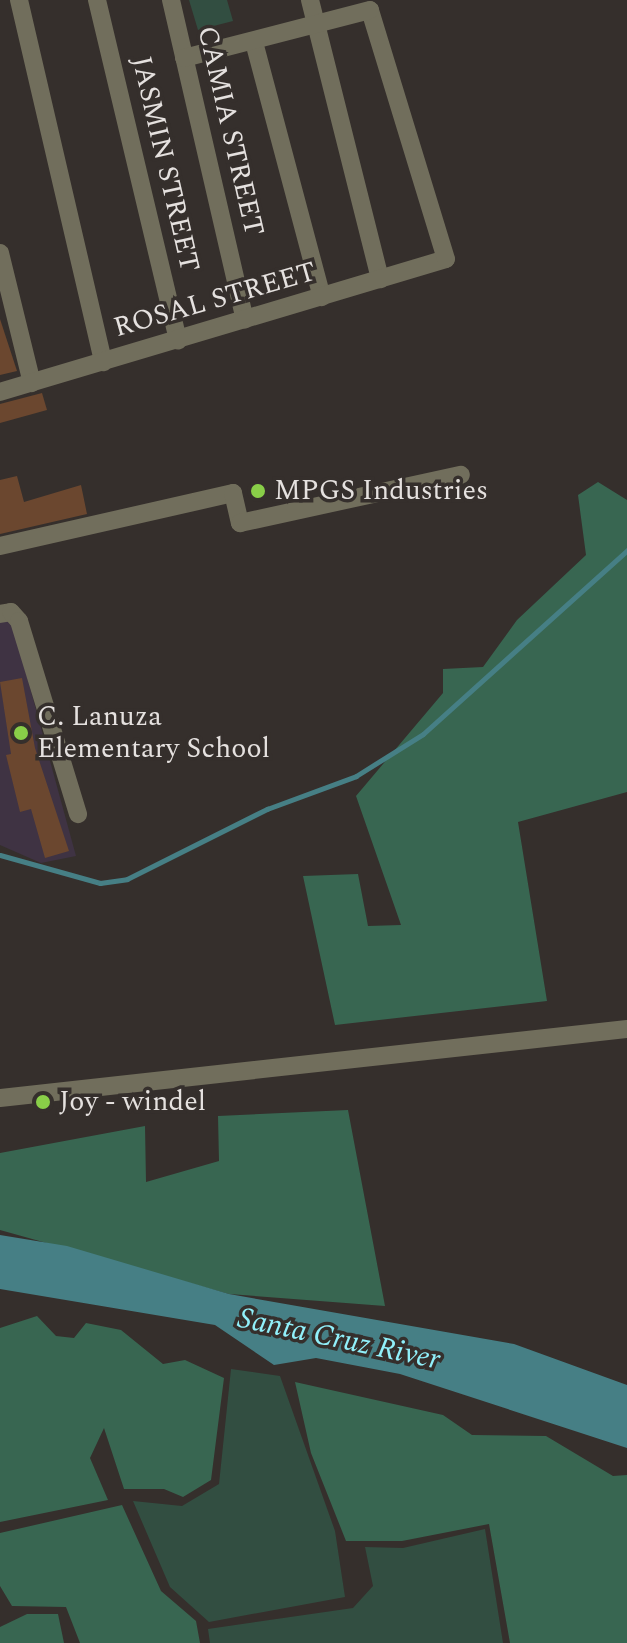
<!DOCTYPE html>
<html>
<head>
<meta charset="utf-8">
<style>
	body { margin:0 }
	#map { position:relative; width:627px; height:1643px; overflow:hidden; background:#352f2c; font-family:Spectral,serif }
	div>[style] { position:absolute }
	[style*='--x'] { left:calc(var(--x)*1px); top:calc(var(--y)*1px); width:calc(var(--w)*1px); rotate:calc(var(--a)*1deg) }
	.education>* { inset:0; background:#3f3343 }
	.green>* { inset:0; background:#324e41 }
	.forest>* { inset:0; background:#386651 }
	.water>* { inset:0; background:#467f85 }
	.stream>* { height:5px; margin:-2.5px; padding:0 2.5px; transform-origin:2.5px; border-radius:2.5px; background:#467f85 }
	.building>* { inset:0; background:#6b472f }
	.minor>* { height:18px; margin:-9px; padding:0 9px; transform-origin:9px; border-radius:9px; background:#716e5c }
	.dots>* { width:22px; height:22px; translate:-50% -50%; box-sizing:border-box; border:4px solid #352f2c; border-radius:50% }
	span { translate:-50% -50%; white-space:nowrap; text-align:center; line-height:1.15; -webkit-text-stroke:7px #352f2c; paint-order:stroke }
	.street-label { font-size:28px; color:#e5e1df }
	.poi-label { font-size:28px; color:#e5e1df }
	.left { translate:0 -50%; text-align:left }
	.water-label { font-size:30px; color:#91f0fa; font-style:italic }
</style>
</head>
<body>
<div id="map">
	<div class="education">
		<i style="clip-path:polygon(0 620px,12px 622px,76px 856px,41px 863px,0 845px)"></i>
	</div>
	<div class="green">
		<i style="clip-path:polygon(189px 0,227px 0,233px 21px,198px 30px)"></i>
		<i style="clip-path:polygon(231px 1369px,280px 1376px,335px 1531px,345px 1597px,209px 1622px,170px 1587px,133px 1501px,182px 1506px,219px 1484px)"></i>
		<i style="clip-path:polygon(485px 1529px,503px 1643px,210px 1643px,208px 1629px,353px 1608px,373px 1586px,365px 1547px,403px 1548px)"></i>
	</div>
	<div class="forest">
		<i style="clip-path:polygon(598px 482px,627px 500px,627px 792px,518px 822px,547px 1001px,335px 1025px,303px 876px,358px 874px,368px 926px,401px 925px,356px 796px,443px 693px,443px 669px,483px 667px,517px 620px,586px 555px,578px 495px)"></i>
		<i style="clip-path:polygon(348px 1110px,385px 1306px,229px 1294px,0 1230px,0 1153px,145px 1126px,146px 1182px,219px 1161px,218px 1116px)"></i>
		<i style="clip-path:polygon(37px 1316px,56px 1336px,74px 1338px,86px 1323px,121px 1330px,163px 1364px,185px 1360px,224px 1378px,211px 1480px,183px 1497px,164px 1489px,124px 1489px,104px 1428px,90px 1458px,108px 1500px,0 1522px,0 1328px)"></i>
		<i style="clip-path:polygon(295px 1382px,443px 1415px,472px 1435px,546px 1436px,613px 1476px,627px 1475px,627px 1643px,510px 1643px,489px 1524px,402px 1541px,346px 1541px,311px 1453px)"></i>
		<i style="clip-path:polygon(122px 1505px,161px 1591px,196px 1621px,200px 1643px,80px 1643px,66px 1607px,12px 1606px,0 1586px,0 1533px)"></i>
		<i style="clip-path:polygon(27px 1614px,58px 1614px,64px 1643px,0 1643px,0 1627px)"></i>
	</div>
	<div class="water">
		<i style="clip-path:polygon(0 1235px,67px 1246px,229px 1294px,514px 1344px,627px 1385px,627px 1448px,400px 1374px,316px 1358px,274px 1365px,215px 1325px,0 1289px)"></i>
	</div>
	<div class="stream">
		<i style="--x:0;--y:855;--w:104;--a:15.6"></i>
		<i style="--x:100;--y:883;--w:27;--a:-8"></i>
		<i style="--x:127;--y:879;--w:157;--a:-26.6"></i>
		<i style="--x:267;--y:809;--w:95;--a:-20.3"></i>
		<i style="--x:356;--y:776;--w:79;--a:-32.1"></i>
		<i style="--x:423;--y:734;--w:275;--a:-42"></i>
	</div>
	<div class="building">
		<i style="clip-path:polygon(0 319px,17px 371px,0 375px)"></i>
		<i style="clip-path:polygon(42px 393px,47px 410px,0 423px,0 404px)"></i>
		<i style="clip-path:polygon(17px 476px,24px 502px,81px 485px,87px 514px,0 534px,0 480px)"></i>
		<i style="clip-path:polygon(22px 678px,35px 748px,69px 851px,45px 858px,31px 809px,20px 812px,6px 755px,11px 754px,0 682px)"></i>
	</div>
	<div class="minor">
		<i style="--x:19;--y:0;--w:372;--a:76.9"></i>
		<i style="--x:97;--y:0;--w:350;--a:76.6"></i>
		<i style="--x:171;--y:0;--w:328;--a:77"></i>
		<i style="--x:310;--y:0;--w:288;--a:75.9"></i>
		<i style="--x:254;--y:42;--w:264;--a:75.1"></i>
		<i style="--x:0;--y:253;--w:134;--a:76.2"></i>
		<i style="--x:0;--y:392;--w:465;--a:-16.6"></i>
		<i style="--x:446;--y:259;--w:260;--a:-107"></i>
		<i style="--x:370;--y:10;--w:192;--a:165.5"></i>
		<i style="--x:0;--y:546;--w:239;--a:-12.8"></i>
		<i style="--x:233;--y:493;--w:31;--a:77"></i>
		<i style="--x:240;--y:523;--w:226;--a:-12.3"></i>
		<i style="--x:0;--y:614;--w:11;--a:-10"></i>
		<i style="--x:11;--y:612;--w:12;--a:48"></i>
		<i style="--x:19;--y:621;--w:202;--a:73"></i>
		<i style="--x:0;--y:1098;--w:631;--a:-6.28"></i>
	</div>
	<div class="dots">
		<i style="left:258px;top:491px;background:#89ce48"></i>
		<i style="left:21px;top:733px;background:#89ce48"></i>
		<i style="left:43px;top:1102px;background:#89ce48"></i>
	</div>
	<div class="street-label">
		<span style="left:230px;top:131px;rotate:77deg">CAMIA STREET</span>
		<span style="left:165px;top:164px;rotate:77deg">JASMIN STREET</span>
		<span style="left:215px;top:300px;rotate:-16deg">ROSAL STREET</span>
	</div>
	<div class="poi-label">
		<span class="left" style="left:274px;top:491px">MPGS Industries</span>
		<span class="left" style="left:37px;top:733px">C. Lanuza<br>Elementary School</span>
		<span class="left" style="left:59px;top:1102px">Joy - windel</span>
	</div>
	<div class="water-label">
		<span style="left:339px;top:1339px;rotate:12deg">Santa Cruz River</span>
	</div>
</div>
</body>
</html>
